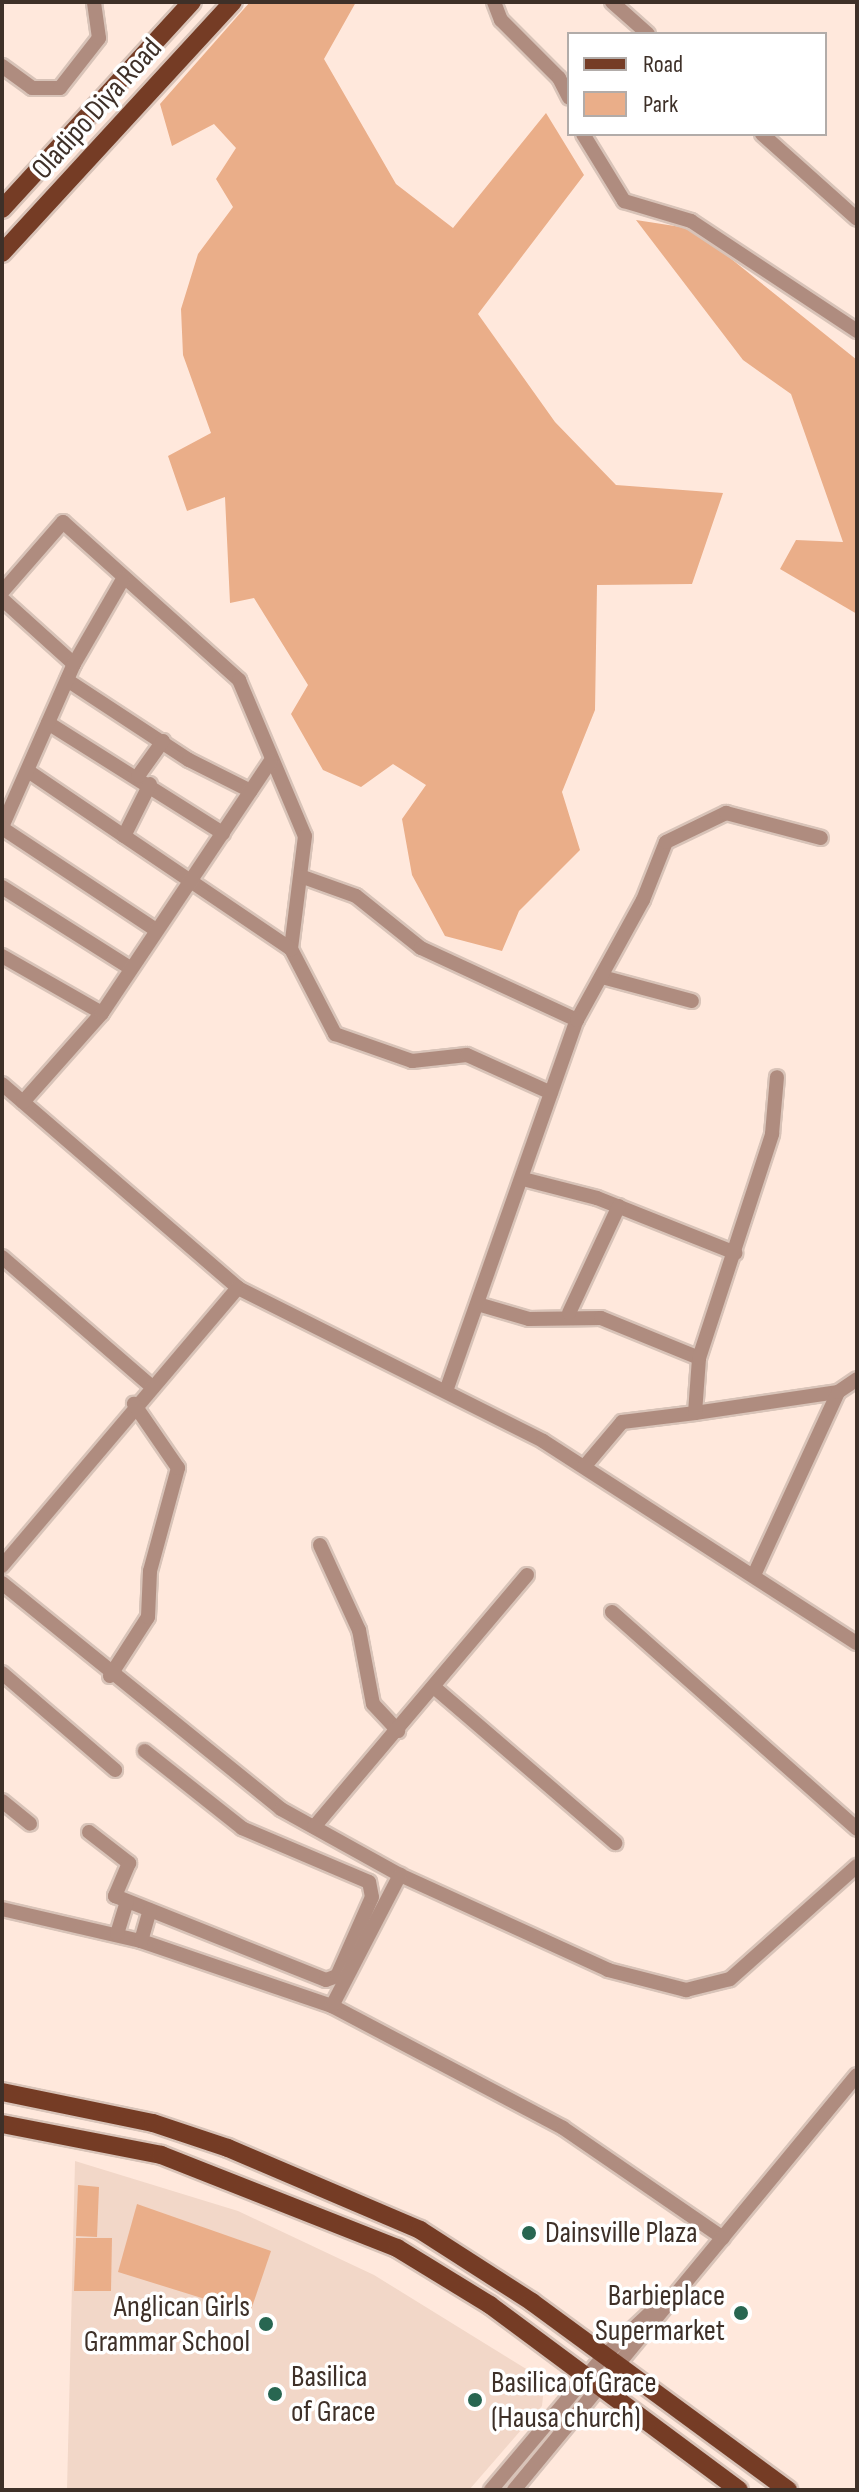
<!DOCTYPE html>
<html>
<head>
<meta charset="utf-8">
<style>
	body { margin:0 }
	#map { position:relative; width:859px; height:2492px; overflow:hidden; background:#ffe8dc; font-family:"Sofia Sans Condensed",sans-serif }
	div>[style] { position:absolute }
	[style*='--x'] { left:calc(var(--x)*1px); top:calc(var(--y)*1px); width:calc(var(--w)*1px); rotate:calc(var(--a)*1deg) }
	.built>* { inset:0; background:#f2d7c8 }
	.green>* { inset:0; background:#eaae89 }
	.roads { filter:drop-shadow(2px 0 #d8c3b8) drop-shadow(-2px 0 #d8c3b8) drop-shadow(0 2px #d8c3b8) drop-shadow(0 -2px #d8c3b8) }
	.minor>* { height:14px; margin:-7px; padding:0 7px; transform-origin:7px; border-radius:7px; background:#af8c7f }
	.major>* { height:18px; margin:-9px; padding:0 9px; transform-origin:9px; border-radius:9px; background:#753c25 }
	.dots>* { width:22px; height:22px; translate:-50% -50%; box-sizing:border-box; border:4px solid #fff; border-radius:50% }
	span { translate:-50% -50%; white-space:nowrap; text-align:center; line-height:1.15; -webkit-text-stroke:7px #fff; paint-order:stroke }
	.street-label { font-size:30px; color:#3e3028 }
	.poi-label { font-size:30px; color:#3e3028 }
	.left { translate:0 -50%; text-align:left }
	.right { translate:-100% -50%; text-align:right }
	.frame { position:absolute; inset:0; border:4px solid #3e3028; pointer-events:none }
	.legend { position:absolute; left:567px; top:32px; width:260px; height:104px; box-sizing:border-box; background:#fff; border:2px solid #b2aca9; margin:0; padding:10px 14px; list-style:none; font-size:24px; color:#3e3028 }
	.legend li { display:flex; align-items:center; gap:16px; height:40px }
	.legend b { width:40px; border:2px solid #b2aca9 }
</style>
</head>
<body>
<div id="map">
	<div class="built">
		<i style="clip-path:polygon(75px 2161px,238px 2211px,374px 2275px,536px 2375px,544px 2387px,542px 2406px,469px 2490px,67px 2490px)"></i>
	</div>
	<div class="green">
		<i style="clip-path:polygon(250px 2px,356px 2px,324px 59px,396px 184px,453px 228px,546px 113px,584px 175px,478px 314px,555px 422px,616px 485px,723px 493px,692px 584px,597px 585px,595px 710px,562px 792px,580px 850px,519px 911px,502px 951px,445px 936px,412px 875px,402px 819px,426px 785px,393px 764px,361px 787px,323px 770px,291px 714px,308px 685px,254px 598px,230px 603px,225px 497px,187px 511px,168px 456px,211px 433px,183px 355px,181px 309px,198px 254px,233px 207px,216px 179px,236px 148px,214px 124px,172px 146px,160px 104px)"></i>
		<i style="clip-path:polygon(636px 220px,694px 229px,857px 360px,857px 614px,780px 569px,796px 540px,843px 542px,791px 394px,743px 360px)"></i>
		<i style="clip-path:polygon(78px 2185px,99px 2187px,97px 2237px,76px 2236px)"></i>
		<i style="clip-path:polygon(137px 2204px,271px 2251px,250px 2313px,118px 2272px)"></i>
		<i style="clip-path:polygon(76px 2238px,112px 2238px,111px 2291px,74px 2291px)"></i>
	</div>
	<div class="roads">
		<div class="minor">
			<i style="--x:494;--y:2;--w:19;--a:69"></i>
			<i style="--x:501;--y:20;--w:82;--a:45"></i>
			<i style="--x:559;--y:78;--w:22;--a:63"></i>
			<i style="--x:612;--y:2;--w:48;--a:41.6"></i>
			<i style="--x:2;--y:66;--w:37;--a:36"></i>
			<i style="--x:32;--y:88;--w:28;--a:0"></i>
			<i style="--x:60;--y:88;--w:63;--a:-52"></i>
			<i style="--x:99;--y:38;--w:36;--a:-98"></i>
			<i style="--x:583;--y:134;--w:79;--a:58.5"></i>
			<i style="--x:624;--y:201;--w:70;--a:16.6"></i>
			<i style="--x:691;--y:221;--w:199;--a:33.5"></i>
			<i style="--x:762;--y:134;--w:127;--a:41.8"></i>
			<i style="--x:2;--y:592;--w:93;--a:-48.9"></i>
			<i style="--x:63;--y:522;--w:237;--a:41.9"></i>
			<i style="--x:239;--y:680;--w:169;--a:67.1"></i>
			<i style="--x:305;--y:836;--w:114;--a:97.1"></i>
			<i style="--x:291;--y:949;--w:96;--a:62.6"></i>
			<i style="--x:335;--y:1034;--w:82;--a:19.3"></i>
			<i style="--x:412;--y:1061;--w:55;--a:-6.2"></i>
			<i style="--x:467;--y:1055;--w:92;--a:24.3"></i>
			<i style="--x:2;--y:599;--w:97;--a:42.1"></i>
			<i style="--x:67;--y:680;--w:146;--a:33.3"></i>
			<i style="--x:189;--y:760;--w:69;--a:26.6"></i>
			<i style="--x:48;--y:723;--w:207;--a:32.2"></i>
			<i style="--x:28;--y:771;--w:318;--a:34.1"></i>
			<i style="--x:138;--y:776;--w:43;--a:-54.5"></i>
			<i style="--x:2;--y:827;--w:178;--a:-66.2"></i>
			<i style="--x:74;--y:664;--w:98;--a:-60"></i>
			<i style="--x:2;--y:828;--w:185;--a:33.5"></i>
			<i style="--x:124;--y:836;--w:58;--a:-63.4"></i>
			<i style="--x:303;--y:877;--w:56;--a:19.7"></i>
			<i style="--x:356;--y:896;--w:83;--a:38.7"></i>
			<i style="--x:421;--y:948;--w:172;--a:24.8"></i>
			<i style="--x:2;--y:887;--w:151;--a:32.3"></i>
			<i style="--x:2;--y:956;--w:115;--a:29.7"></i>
			<i style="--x:602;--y:977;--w:93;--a:14.9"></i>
			<i style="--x:2;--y:1084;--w:312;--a:40.8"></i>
			<i style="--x:238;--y:1288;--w:341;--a:26.6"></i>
			<i style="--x:543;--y:1441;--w:373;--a:32.8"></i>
			<i style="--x:23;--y:1102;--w:119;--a:-48.4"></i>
			<i style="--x:102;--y:1013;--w:303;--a:-56.2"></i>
			<i style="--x:523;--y:1179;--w:76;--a:14.4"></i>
			<i style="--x:597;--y:1198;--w:149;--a:21.7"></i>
			<i style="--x:2;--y:1257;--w:196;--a:40.9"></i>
			<i style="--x:481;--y:1305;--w:50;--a:16.3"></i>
			<i style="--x:529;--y:1319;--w:72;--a:-0.8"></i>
			<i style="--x:601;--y:1318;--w:106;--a:22.2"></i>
			<i style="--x:569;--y:1313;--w:118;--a:-65"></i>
			<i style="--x:446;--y:1391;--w:393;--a:-70.6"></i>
			<i style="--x:577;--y:1020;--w:137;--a:-61.2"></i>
			<i style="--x:643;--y:900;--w:62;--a:-68.4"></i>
			<i style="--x:666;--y:842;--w:67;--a:-25.8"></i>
			<i style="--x:726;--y:813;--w:98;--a:14.7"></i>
			<i style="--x:695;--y:1413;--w:145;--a:-8.4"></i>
			<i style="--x:584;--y:1467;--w:59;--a:-49.8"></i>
			<i style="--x:622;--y:1422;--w:74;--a:-7"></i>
			<i style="--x:695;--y:1413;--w:55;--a:-85.8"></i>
			<i style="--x:699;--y:1358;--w:236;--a:-71.9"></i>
			<i style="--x:772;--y:1134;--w:57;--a:-85"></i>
			<i style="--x:320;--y:1545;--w:94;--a:65.4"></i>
			<i style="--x:359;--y:1630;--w:75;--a:79.3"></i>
			<i style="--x:373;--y:1704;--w:37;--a:47"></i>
			<i style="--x:2;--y:1566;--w:365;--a:-49.7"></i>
			<i style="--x:754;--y:1575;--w:201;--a:-65.3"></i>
			<i style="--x:838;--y:1392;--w:23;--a:-34"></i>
			<i style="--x:2;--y:1583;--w:359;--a:39"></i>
			<i style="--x:281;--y:1809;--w:136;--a:29"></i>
			<i style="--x:400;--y:1875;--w:229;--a:24.5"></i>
			<i style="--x:608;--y:1970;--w:81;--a:14.4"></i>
			<i style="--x:686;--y:1990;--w:45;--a:-14"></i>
			<i style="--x:730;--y:1979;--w:170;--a:-41.7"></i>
			<i style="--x:612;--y:1612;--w:327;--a:41.5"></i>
			<i style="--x:2;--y:1673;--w:149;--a:40.6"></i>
			<i style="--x:110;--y:1676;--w:70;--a:-57.2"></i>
			<i style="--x:148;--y:1617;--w:46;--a:-87.5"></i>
			<i style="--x:150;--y:1571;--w:107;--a:-74.8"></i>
			<i style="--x:178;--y:1468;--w:78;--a:-124.5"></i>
			<i style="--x:435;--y:1688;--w:238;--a:40.7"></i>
			<i style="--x:2;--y:1801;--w:36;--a:39"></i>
			<i style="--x:314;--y:1827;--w:330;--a:-49.8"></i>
			<i style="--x:89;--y:1832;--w:51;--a:37.8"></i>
			<i style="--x:129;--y:1863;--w:36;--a:113"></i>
			<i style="--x:115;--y:1896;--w:227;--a:21.7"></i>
			<i style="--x:326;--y:1980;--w:12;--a:-20"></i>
			<i style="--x:337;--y:1976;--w:86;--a:-66.1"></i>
			<i style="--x:372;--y:1897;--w:15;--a:-101"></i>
			<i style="--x:369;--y:1882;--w:138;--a:-157"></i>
			<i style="--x:242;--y:1828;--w:124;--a:-141.6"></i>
			<i style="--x:2;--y:1909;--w:143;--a:13"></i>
			<i style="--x:141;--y:1941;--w:202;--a:18.8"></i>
			<i style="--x:332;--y:2006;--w:261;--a:27.8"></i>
			<i style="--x:563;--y:2128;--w:194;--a:34.5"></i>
			<i style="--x:117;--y:1934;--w:34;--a:-73"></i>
			<i style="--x:141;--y:1941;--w:32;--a:-74"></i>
			<i style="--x:332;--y:2006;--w:148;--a:-62.6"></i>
			<i style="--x:491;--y:2490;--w:174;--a:-49.9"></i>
			<i style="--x:603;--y:2357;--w:69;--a:-43.2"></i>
			<i style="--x:514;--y:2490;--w:538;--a:-50.43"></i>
		</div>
		<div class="major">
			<i style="--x:2;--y:209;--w:281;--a:-47.5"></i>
			<i style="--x:2;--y:253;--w:341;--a:-47.4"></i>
			<i style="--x:2;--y:2092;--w:154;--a:11.6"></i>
			<i style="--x:153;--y:2123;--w:79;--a:18.4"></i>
			<i style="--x:228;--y:2148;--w:209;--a:23.1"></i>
			<i style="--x:420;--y:2230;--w:133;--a:32.7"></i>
			<i style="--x:532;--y:2302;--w:318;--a:36.3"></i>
			<i style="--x:2;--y:2124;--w:162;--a:11"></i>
			<i style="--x:161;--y:2155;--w:254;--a:21.5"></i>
			<i style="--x:397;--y:2248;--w:109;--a:31.5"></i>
			<i style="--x:490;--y:2305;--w:310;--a:36.6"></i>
		</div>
	</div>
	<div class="dots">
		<i style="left:529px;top:2233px;background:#286651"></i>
		<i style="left:741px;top:2313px;background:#286651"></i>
		<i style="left:266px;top:2324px;background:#286651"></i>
		<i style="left:275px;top:2394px;background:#286651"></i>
		<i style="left:475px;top:2400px;background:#286651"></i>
	</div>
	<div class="street-label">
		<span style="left:97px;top:109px;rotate:-48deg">Oladipo Diya Road</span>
	</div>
	<div class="poi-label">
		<span class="left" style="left:545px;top:2233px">Dainsville Plaza</span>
		<span class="right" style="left:725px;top:2313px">Barbieplace<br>Supermarket</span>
		<span class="right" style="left:250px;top:2324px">Anglican Girls<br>Grammar School</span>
		<span class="left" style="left:291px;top:2394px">Basilica<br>of Grace</span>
		<span class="left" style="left:491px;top:2400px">Basilica of Grace<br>(Hausa church)</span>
	</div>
	<div class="frame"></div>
	<ul class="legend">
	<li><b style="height:10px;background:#753c25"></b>Road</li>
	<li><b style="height:22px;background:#eaae89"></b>Park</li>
	</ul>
</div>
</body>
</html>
